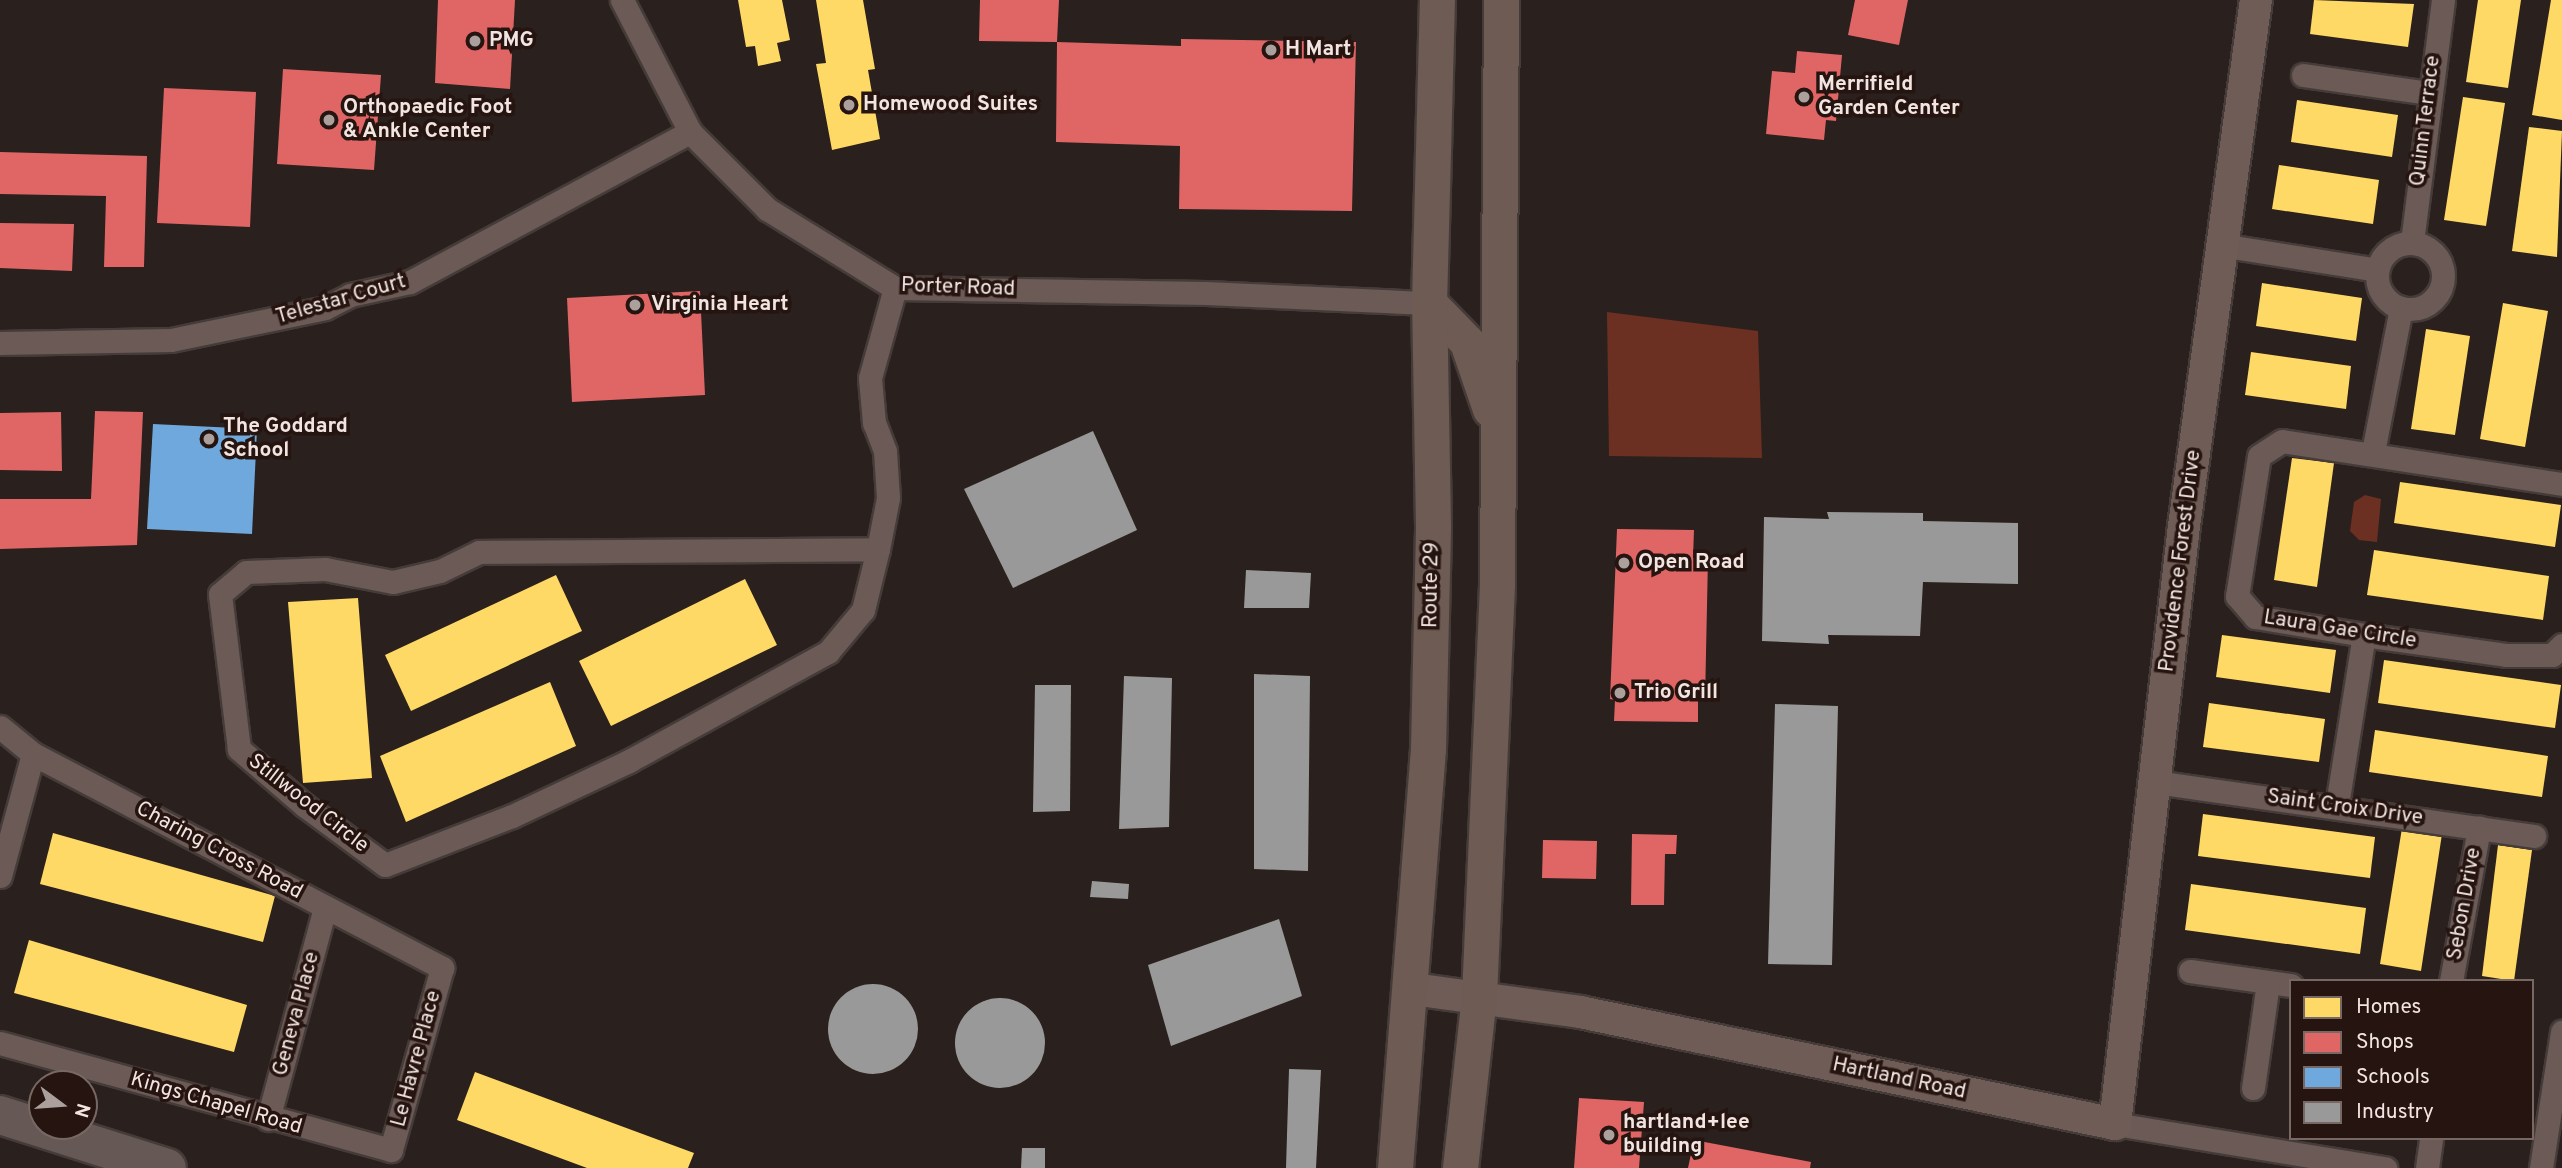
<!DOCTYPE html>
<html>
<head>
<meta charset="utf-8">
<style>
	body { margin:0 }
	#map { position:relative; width:2562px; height:1168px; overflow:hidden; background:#2a201d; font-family:Overpass,sans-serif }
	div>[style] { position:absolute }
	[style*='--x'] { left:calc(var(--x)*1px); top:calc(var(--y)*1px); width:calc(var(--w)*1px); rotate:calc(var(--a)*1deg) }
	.green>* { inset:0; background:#6b3021 }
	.homes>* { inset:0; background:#ffd966 }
	.shops>* { inset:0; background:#e06666 }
	.schools>* { inset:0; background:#6fa8dc }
	.industry>* { inset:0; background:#999 }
	.round { border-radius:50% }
	.roads { filter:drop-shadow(2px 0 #453c39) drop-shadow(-2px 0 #453c39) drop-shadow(0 2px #453c39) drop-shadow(0 -2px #453c39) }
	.street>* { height:23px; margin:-11.5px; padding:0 11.5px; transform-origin:11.5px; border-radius:11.5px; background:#6b5a55 }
	.street>.ring { margin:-11.5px; padding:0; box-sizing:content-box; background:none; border:23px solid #6b5a55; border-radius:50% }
	.secondary>* { height:32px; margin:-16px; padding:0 16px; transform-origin:16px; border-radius:16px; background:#6f5c57 }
	.primary>* { height:35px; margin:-17.5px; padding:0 17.5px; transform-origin:17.5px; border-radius:17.5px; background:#6e5b54 }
	.highway>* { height:38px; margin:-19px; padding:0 19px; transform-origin:19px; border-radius:19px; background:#665854 }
	.dots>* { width:19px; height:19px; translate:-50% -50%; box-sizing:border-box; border:4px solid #25140f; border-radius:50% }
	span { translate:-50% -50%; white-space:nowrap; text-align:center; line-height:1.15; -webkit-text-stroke:7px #25140f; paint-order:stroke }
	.poi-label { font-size:21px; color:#f2e5e1; font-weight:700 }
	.left { translate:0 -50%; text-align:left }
	.street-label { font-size:21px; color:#f2e5e1 }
	.legend { position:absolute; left:2289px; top:979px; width:245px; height:161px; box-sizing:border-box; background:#25140f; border:2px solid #776863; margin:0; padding:9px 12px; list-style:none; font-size:21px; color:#f2e5e1 }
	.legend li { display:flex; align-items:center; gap:14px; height:35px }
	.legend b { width:35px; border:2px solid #776863 }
	.north { position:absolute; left:28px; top:1070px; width:70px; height:70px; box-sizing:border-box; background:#25140f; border:2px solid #776863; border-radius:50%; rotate:106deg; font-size:19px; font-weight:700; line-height:28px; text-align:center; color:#f2e5e1 }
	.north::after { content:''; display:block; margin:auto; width:24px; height:32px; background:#aca09c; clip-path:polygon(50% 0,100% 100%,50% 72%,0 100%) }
</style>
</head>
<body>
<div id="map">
	<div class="green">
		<i style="clip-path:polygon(1607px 312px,1758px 331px,1762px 458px,1609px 456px)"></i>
		<i style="clip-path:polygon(2365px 495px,2381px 499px,2377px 542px,2359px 540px,2350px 531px,2354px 502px)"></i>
	</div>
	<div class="homes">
		<i style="clip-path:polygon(738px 0,782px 0,790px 40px,777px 43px,781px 61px,758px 66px,755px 46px,746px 47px)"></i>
		<i style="clip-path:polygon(816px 0,863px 0,875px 69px,868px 70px,880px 139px,832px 150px,816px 64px,826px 63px)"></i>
		<i style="clip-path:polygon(2314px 0,2414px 4px,2408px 47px,2310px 34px)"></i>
		<i style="clip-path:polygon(2478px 0,2521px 0,2508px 88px,2466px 82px)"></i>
		<i style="clip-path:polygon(2551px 0,2562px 0,2562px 120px,2532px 115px)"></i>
		<i style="clip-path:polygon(2463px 97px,2505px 103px,2486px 226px,2444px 220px)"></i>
		<i style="clip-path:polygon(2297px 100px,2398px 115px,2392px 157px,2291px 142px)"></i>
		<i style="clip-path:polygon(2529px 127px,2562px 131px,2557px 257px,2512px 251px)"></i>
		<i style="clip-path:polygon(2279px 165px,2379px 180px,2373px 224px,2272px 209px)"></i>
		<i style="clip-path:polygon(2262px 283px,2362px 298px,2356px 341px,2256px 326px)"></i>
		<i style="clip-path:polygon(2503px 303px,2548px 311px,2525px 447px,2480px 439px)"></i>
		<i style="clip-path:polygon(2426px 329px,2470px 336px,2455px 435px,2411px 429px)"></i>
		<i style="clip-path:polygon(2251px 352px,2351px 366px,2346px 409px,2245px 395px)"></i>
		<i style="clip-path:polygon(2292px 458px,2334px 463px,2317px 587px,2274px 580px)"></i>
		<i style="clip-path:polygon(2400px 482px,2561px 505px,2555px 547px,2394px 523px)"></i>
		<i style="clip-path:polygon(2374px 550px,2549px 576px,2543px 620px,2367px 595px)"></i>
		<i style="clip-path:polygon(556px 575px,582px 631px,411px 711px,385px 655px)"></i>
		<i style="clip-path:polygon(745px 579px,777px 645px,611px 726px,579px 661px)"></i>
		<i style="clip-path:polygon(358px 598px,372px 778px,303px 783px,288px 602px)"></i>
		<i style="clip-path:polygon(2222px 635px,2336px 650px,2330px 693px,2216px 677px)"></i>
		<i style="clip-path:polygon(2384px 660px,2561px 685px,2555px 728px,2378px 703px)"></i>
		<i style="clip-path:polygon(550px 682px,576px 746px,406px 822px,380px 756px)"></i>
		<i style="clip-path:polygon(2209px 703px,2325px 719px,2319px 762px,2203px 747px)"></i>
		<i style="clip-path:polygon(2375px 730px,2548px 756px,2542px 797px,2369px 772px)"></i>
		<i style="clip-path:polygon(2203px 814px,2375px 837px,2370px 878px,2198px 856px)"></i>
		<i style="clip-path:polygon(2402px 828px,2442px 834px,2421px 971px,2380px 964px)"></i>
		<i style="clip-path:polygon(53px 833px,275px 896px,263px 942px,40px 884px)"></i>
		<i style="clip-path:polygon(2498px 845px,2532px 850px,2514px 981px,2482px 976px)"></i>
		<i style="clip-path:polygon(2191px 884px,2366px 908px,2360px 954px,2185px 930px)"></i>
		<i style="clip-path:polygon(29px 940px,247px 1005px,234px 1052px,14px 993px)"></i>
		<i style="clip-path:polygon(475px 1072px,694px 1153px,688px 1168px,587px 1168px,457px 1120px)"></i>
	</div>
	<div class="shops">
		<i style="clip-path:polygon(438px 0,515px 0,510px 89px,435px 83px)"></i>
		<i style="clip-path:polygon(980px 0,1059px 0,1057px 42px,1181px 46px,1181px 39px,1356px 42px,1352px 211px,1179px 209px,1180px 146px,1056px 142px,1057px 42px,979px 41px)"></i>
		<i style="clip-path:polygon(1855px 0,1908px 0,1899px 45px,1848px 35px)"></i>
		<i style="clip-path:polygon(1797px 51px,1842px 55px,1836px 121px,1826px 120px,1824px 140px,1766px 134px,1772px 71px,1795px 73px)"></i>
		<i style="clip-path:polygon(283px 69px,381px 75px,374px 170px,277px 164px)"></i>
		<i style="clip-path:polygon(164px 88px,256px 92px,250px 227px,157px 223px)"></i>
		<i style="clip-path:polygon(0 152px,147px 156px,144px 267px,104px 267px,106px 196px,0 194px)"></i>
		<i style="clip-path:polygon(0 223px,74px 224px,72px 271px,0 268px)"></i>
		<i style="clip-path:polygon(700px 291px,705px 395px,572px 402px,567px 298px)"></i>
		<i style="clip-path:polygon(95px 411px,143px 412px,137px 545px,0 549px,0 499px,91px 499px)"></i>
		<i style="clip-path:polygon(61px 412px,62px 471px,0 470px,0 413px)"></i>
		<i style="clip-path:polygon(1617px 529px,1694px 530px,1693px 558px,1708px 558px,1705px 701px,1698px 701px,1698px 722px,1614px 721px,1615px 700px,1610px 699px)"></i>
		<i style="clip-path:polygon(1632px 834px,1677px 835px,1676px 854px,1665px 854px,1664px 905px,1631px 905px)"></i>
		<i style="clip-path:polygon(1543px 840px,1597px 841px,1596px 879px,1542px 878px)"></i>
		<i style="clip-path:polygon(1579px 1098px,1644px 1102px,1639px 1168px,1574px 1168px)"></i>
		<i style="clip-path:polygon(1694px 1140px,1811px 1162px,1810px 1168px,1688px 1168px)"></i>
	</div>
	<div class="schools">
		<i style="clip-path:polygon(153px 424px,257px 429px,252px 534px,147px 529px)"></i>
	</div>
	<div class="industry">
		<i style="clip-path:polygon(1093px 431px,1137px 530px,1013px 588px,964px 489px)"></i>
		<i style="clip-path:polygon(1827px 512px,1923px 513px,1923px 521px,2018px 523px,2018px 584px,1923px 582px,1920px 636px,1828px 635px,1829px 644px,1762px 641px,1764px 517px,1829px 519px)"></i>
		<i style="clip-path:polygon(1246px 570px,1311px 573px,1309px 608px,1244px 608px)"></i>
		<i style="clip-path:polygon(1254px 674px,1310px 676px,1308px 871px,1254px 869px)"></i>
		<i style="clip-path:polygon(1124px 676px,1172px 678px,1169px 827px,1119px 829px)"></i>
		<i style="clip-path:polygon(1035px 685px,1071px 685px,1070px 811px,1033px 812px)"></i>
		<i style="clip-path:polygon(1775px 704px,1838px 706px,1832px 965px,1768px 964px)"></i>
		<i style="clip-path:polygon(1092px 881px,1129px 884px,1128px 899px,1090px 897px)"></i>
		<i style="clip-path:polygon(1279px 919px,1302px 996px,1171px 1046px,1148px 965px)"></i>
		<i class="round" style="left:828px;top:984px;width:90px;height:90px"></i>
		<i class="round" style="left:955px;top:998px;width:90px;height:90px"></i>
		<i style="clip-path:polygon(1289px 1069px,1321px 1070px,1316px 1168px,1286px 1168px)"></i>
		<i style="clip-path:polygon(1022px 1148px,1045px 1148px,1045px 1168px,1021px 1168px)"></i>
	</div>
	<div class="roads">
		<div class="street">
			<i style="--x:622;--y:0;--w:148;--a:62.7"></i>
			<i style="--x:690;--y:132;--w:109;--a:45"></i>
			<i style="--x:767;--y:209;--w:150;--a:31.7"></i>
			<i style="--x:895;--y:288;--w:311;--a:0.9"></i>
			<i style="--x:1206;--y:293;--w:223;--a:2.6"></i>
			<i style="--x:2303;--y:75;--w:127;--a:8.1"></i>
			<i style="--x:2412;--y:242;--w:244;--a:-82.7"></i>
			<i class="ring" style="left:2377px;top:243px;width:43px;height:43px"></i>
			<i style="--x:2220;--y:245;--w:159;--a:9"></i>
			<i style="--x:0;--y:343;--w:171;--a:-1"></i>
			<i style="--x:171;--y:340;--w:157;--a:-11.7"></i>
			<i style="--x:325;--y:308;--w:28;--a:-27"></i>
			<i style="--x:350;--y:295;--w:61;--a:-12.2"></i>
			<i style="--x:410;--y:282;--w:318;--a:-28.2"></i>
			<i style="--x:2373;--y:452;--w:147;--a:-79"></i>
			<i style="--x:2562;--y:484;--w:283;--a:-171.3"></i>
			<i style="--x:2282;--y:441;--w:27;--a:147"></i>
			<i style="--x:2259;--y:456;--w:142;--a:98.9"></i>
			<i style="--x:2237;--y:596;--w:28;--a:49"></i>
			<i style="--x:2255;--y:617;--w:110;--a:9.4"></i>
			<i style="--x:2364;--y:635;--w:143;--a:8"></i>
			<i style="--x:2506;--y:655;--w:46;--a:0"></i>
			<i style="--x:2552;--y:655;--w:14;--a:-45"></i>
			<i style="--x:878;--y:549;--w:63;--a:103.8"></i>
			<i style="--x:863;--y:610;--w:55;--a:129.8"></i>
			<i style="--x:828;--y:652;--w:227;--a:151.3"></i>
			<i style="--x:629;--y:761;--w:129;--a:154.8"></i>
			<i style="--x:512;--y:816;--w:136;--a:158.9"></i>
			<i style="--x:385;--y:865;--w:101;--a:-143.5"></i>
			<i style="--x:304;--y:805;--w:86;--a:-139.3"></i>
			<i style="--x:239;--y:749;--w:156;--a:-97"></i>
			<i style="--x:220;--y:594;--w:34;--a:-40"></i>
			<i style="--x:246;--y:572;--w:79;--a:-2.2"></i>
			<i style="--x:325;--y:569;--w:69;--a:10.8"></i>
			<i style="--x:393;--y:582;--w:48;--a:-13.2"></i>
			<i style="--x:440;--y:571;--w:43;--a:-26"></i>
			<i style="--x:479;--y:552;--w:399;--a:-0.4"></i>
			<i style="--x:878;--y:549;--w:52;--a:-78.9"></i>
			<i style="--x:888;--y:498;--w:47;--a:-93.7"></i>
			<i style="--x:885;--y:451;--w:30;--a:-111"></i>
			<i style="--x:874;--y:423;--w:45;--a:-95.1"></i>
			<i style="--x:870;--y:378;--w:93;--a:-74.5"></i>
			<i style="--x:0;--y:727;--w:43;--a:39.3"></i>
			<i style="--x:33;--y:754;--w:462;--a:27.6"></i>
			<i style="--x:442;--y:968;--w:189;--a:105.7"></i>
			<i style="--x:391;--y:1150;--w:405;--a:-164.7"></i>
			<i style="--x:2155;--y:782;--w:383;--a:8.1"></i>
			<i style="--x:2337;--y:805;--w:172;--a:-81"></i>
			<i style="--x:0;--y:876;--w:126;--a:-74.9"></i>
			<i style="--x:2190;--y:971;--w:102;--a:7.9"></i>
			<i style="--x:2451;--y:981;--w:156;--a:-79.6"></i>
			<i style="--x:2253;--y:1088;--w:107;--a:-81.9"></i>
			<i style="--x:268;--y:1119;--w:219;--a:-74.9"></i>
			<i style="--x:2115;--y:1124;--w:274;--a:9.3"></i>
			<i style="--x:2427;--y:1168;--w:30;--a:-82"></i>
			<i style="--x:2541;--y:1168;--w:138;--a:-81.2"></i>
		</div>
		<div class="secondary">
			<i style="--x:1413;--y:989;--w:169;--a:7.8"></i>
			<i style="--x:1580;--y:1012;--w:547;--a:11.82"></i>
			<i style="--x:2115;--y:1124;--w:602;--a:-83.42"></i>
			<i style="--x:2184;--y:526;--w:531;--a:-82.21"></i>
		</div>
		<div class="primary">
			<i style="--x:1429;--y:303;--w:54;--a:45.7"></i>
			<i style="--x:1467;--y:342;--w:71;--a:71.1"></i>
			<i style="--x:1395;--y:1168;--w:420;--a:-85.5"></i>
			<i style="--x:1428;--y:749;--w:223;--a:-88.7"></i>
			<i style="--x:1433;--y:526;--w:223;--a:-91"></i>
			<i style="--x:1429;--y:303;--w:303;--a:-88.5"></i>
			<i style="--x:1460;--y:1168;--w:172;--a:-83.7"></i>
			<i style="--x:1479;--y:997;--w:414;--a:-87.5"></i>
			<i style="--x:1497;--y:583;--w:583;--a:-89.61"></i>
		</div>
		<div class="highway">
			<i style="--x:0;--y:1115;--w:175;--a:17.6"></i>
		</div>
	</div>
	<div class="dots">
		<i style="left:475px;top:41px;background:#aca09c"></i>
		<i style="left:1271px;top:50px;background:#aca09c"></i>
		<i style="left:1804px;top:97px;background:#aca09c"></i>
		<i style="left:849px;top:105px;background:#aca09c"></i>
		<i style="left:329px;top:120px;background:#aca09c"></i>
		<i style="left:635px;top:305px;background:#aca09c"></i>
		<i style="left:209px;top:439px;background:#aca09c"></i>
		<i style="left:1624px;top:563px;background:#aca09c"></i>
		<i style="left:1620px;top:693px;background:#aca09c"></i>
		<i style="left:1609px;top:1135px;background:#aca09c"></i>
	</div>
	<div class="poi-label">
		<span class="left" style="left:489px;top:41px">PMG</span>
		<span class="left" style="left:1285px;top:50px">H Mart</span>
		<span class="left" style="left:1818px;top:97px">Merrifield<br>Garden Center</span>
		<span class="left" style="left:863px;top:105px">Homewood Suites</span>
		<span class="left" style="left:343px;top:120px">Orthopaedic Foot<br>&amp; Ankle Center</span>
		<span class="left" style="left:651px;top:305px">Virginia Heart</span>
		<span class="left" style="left:223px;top:439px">The Goddard<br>School</span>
		<span class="left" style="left:1638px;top:563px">Open Road</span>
		<span class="left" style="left:1634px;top:693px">Trio Grill</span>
		<span class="left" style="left:1623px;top:1135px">hartland+lee<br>building</span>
	</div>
	<div class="street-label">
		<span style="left:2426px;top:121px;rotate:-83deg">Quinn Terrace</span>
		<span style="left:958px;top:288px;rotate:2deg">Porter Road</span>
		<span style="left:341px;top:300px;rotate:-16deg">Telestar Court</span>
		<span style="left:2181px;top:561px;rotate:-83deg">Providence Forest Drive</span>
		<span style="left:1432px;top:585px;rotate:-89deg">Route 29</span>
		<span style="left:2340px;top:630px;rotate:9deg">Laura Gae Circle</span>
		<span style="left:308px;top:804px;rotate:38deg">Stillwood Circle</span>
		<span style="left:2345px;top:808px;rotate:8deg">Saint Croix Drive</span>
		<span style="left:219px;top:851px;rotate:28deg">Charing Cross Road</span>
		<span style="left:2465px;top:904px;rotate:-80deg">Sebon Drive</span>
		<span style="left:297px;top:1014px;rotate:-75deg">Geneva Place</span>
		<span style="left:417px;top:1059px;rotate:-75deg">Le Havre Place</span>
		<span style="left:1899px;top:1079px;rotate:12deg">Hartland Road</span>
		<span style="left:216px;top:1104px;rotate:16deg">Kings Chapel Road</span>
	</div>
	<ul class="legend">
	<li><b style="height:19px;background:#ffd966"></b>Homes</li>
	<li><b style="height:19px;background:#e06666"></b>Shops</li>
	<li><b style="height:19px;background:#6fa8dc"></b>Schools</li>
	<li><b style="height:19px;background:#999"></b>Industry</li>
	</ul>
	<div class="north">N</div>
</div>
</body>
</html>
